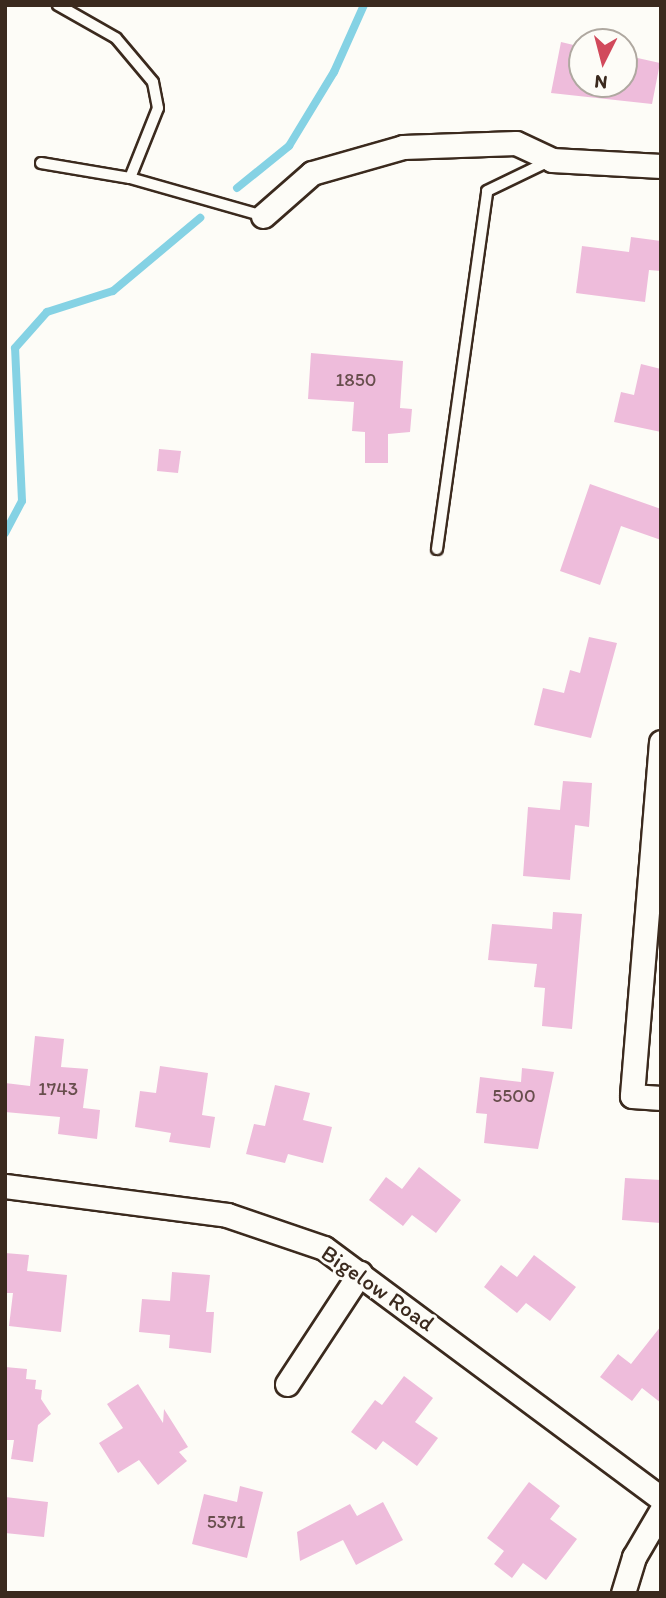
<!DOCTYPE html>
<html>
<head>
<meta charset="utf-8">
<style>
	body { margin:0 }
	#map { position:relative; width:666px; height:1598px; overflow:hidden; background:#fdfcf7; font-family:Itim,sans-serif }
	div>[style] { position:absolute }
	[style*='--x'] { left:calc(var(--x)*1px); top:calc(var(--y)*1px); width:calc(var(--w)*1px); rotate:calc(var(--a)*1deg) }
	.stream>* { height:8px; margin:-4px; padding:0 4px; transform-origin:4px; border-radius:4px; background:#85d2e4 }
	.building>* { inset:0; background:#eebcdb }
	.roads { filter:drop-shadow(2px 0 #3b2a1e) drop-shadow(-2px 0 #3b2a1e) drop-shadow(0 2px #3b2a1e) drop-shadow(0 -2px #3b2a1e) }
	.service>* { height:10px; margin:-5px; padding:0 5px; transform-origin:5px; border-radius:5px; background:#fdfcf7 }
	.minor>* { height:23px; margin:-11.5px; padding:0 11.5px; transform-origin:11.5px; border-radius:11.5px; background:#fdfcf7 }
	span { translate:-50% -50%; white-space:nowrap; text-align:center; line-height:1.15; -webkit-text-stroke:6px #fdfcf7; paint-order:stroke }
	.number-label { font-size:19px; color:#684e4d }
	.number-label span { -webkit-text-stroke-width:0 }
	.street-label { font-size:23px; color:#3b2a1e }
	.frame { position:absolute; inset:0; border:7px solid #3b2a1e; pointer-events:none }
	.north { position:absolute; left:568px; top:28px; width:70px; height:70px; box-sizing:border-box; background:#fdfcf7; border:2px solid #afa8a0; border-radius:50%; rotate:186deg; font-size:19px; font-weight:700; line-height:28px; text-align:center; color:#3b2a1e }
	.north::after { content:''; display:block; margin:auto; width:24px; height:32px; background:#d1495b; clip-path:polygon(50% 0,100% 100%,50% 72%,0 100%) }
</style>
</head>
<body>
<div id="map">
	<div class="stream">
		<i style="--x:237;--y:188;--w:67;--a:-38.9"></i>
		<i style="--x:289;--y:146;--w:87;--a:-58.7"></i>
		<i style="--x:334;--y:72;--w:73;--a:-65.9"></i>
		<i style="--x:5;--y:533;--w:36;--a:-62"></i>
		<i style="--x:22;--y:501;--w:153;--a:-92.6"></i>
		<i style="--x:15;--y:348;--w:48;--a:-48.4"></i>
		<i style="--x:47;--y:312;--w:69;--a:-17.7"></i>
		<i style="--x:113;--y:291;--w:114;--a:-40"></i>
	</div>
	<div class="building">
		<i style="clip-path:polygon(561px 42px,582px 47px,582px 84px,624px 84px,624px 55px,660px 63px,652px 104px,551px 93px)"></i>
		<i style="clip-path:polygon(631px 237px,661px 241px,661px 271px,649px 270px,645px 302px,576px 293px,582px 246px,629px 252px)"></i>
		<i style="clip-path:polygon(311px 353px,403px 361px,400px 408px,412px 409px,410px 432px,388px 434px,388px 463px,365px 463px,365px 432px,352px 431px,354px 402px,308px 399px)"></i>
		<i style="clip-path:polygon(641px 364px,661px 369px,661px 432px,614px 422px,621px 392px,634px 395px)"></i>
		<i style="clip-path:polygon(159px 449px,181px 451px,178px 473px,157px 471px)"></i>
		<i style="clip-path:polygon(590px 484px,661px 509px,661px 540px,621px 526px,600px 585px,560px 571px)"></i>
		<i style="clip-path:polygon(589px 637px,617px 643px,591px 738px,534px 725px,543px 688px,564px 693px,570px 670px,580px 673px)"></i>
		<i style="clip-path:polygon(563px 781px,592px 783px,589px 827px,575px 825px,570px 880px,523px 876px,528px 807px,560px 810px)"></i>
		<i style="clip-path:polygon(553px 912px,582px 914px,572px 1029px,542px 1026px,545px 988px,534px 987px,537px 964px,488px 960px,492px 924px,552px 929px)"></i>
		<i style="clip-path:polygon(35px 1036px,64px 1039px,61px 1067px,88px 1069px,83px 1108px,100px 1110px,97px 1139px,58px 1134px,60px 1117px,5px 1112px,5px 1083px,30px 1086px)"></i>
		<i style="clip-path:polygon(160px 1066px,208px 1073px,202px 1115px,215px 1117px,210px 1148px,169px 1142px,171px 1133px,135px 1127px,140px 1091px,156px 1093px)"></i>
		<i style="clip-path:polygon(522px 1068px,554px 1072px,538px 1149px,484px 1143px,487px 1114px,476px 1113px,480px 1077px,521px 1082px)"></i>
		<i style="clip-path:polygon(275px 1085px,310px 1093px,303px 1120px,332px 1127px,323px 1163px,288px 1154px,285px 1163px,246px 1154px,254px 1124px,265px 1126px)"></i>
		<i style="clip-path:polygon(419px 1167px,461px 1200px,436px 1233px,412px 1215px,403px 1226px,369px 1200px,386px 1177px,402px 1189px)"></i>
		<i style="clip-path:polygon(625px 1178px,661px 1180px,661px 1223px,622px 1220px)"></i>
		<i style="clip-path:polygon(5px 1253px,29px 1255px,27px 1271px,67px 1275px,61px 1332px,9px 1326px,13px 1293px,5px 1293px)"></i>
		<i style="clip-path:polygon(534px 1255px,576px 1287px,550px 1321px,526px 1303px,517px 1313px,484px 1287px,501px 1265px,517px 1277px)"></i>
		<i style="clip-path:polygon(172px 1272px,210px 1275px,206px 1312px,214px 1312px,211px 1353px,169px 1348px,170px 1335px,139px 1332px,142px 1299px,170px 1301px)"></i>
		<i style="clip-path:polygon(661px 1326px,661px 1403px,642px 1388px,632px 1401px,600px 1377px,618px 1354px,631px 1364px)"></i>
		<i style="clip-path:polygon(5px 1367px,27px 1369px,26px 1379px,36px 1380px,35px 1389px,42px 1390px,41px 1399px,51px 1414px,38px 1425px,33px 1462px,11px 1459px,14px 1440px,5px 1440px)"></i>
		<i style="clip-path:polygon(404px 1376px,433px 1398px,415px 1422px,438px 1438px,417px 1466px,383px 1441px,376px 1450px,351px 1432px,375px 1400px,382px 1405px)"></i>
		<i style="clip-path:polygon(138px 1384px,163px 1423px,164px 1409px,188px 1447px,179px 1452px,187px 1461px,158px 1485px,139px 1460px,118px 1473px,99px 1443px,123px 1428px,107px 1404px)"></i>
		<i style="clip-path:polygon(529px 1482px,560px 1506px,550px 1519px,577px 1539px,546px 1580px,523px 1563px,512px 1578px,494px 1564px,504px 1551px,487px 1538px)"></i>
		<i style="clip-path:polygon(240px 1486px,263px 1492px,247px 1558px,192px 1544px,204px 1494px,237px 1502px)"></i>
		<i style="clip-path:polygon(5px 1497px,48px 1502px,44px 1537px,5px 1533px)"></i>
		<i style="clip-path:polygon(383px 1502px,403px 1540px,356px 1565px,343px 1540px,300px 1561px,297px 1532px,350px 1504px,357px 1516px)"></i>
	</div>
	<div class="roads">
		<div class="service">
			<i style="--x:41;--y:163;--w:90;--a:9.6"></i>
			<i style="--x:130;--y:178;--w:75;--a:-68.2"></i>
			<i style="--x:158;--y:108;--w:26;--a:-101"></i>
			<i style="--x:153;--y:82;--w:57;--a:-130.1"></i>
			<i style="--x:116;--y:38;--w:67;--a:-150.4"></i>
			<i style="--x:130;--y:178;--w:138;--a:15.9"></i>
			<i style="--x:437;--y:549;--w:361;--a:-82"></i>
			<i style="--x:487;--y:191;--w:69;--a:-25.8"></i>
		</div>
		<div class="minor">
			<i style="--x:263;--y:216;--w:65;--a:-41.3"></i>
			<i style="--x:312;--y:173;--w:95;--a:-15.9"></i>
			<i style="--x:403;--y:147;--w:113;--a:-2"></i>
			<i style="--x:516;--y:143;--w:40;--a:25"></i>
			<i style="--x:552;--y:160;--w:109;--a:3.2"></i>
			<i style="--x:661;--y:742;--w:355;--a:94.7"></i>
			<i style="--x:632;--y:1096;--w:29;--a:4"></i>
			<i style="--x:5;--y:1186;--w:224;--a:7.4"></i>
			<i style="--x:227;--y:1215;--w:102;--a:18.8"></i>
			<i style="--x:324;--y:1248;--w:420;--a:36.6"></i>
			<i style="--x:287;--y:1384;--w:133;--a:-56.7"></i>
			<i style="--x:623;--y:1593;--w:38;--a:-73"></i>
			<i style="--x:634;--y:1557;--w:53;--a:-59.6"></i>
		</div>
	</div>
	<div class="number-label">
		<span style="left:356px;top:380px">1850</span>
		<span style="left:58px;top:1089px">1743</span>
		<span style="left:514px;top:1096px">5500</span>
		<span style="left:226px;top:1522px">5371</span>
	</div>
	<div class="street-label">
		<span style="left:378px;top:1288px;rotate:35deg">Bigelow Road</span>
	</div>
	<div class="frame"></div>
	<div class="north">N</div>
</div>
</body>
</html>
